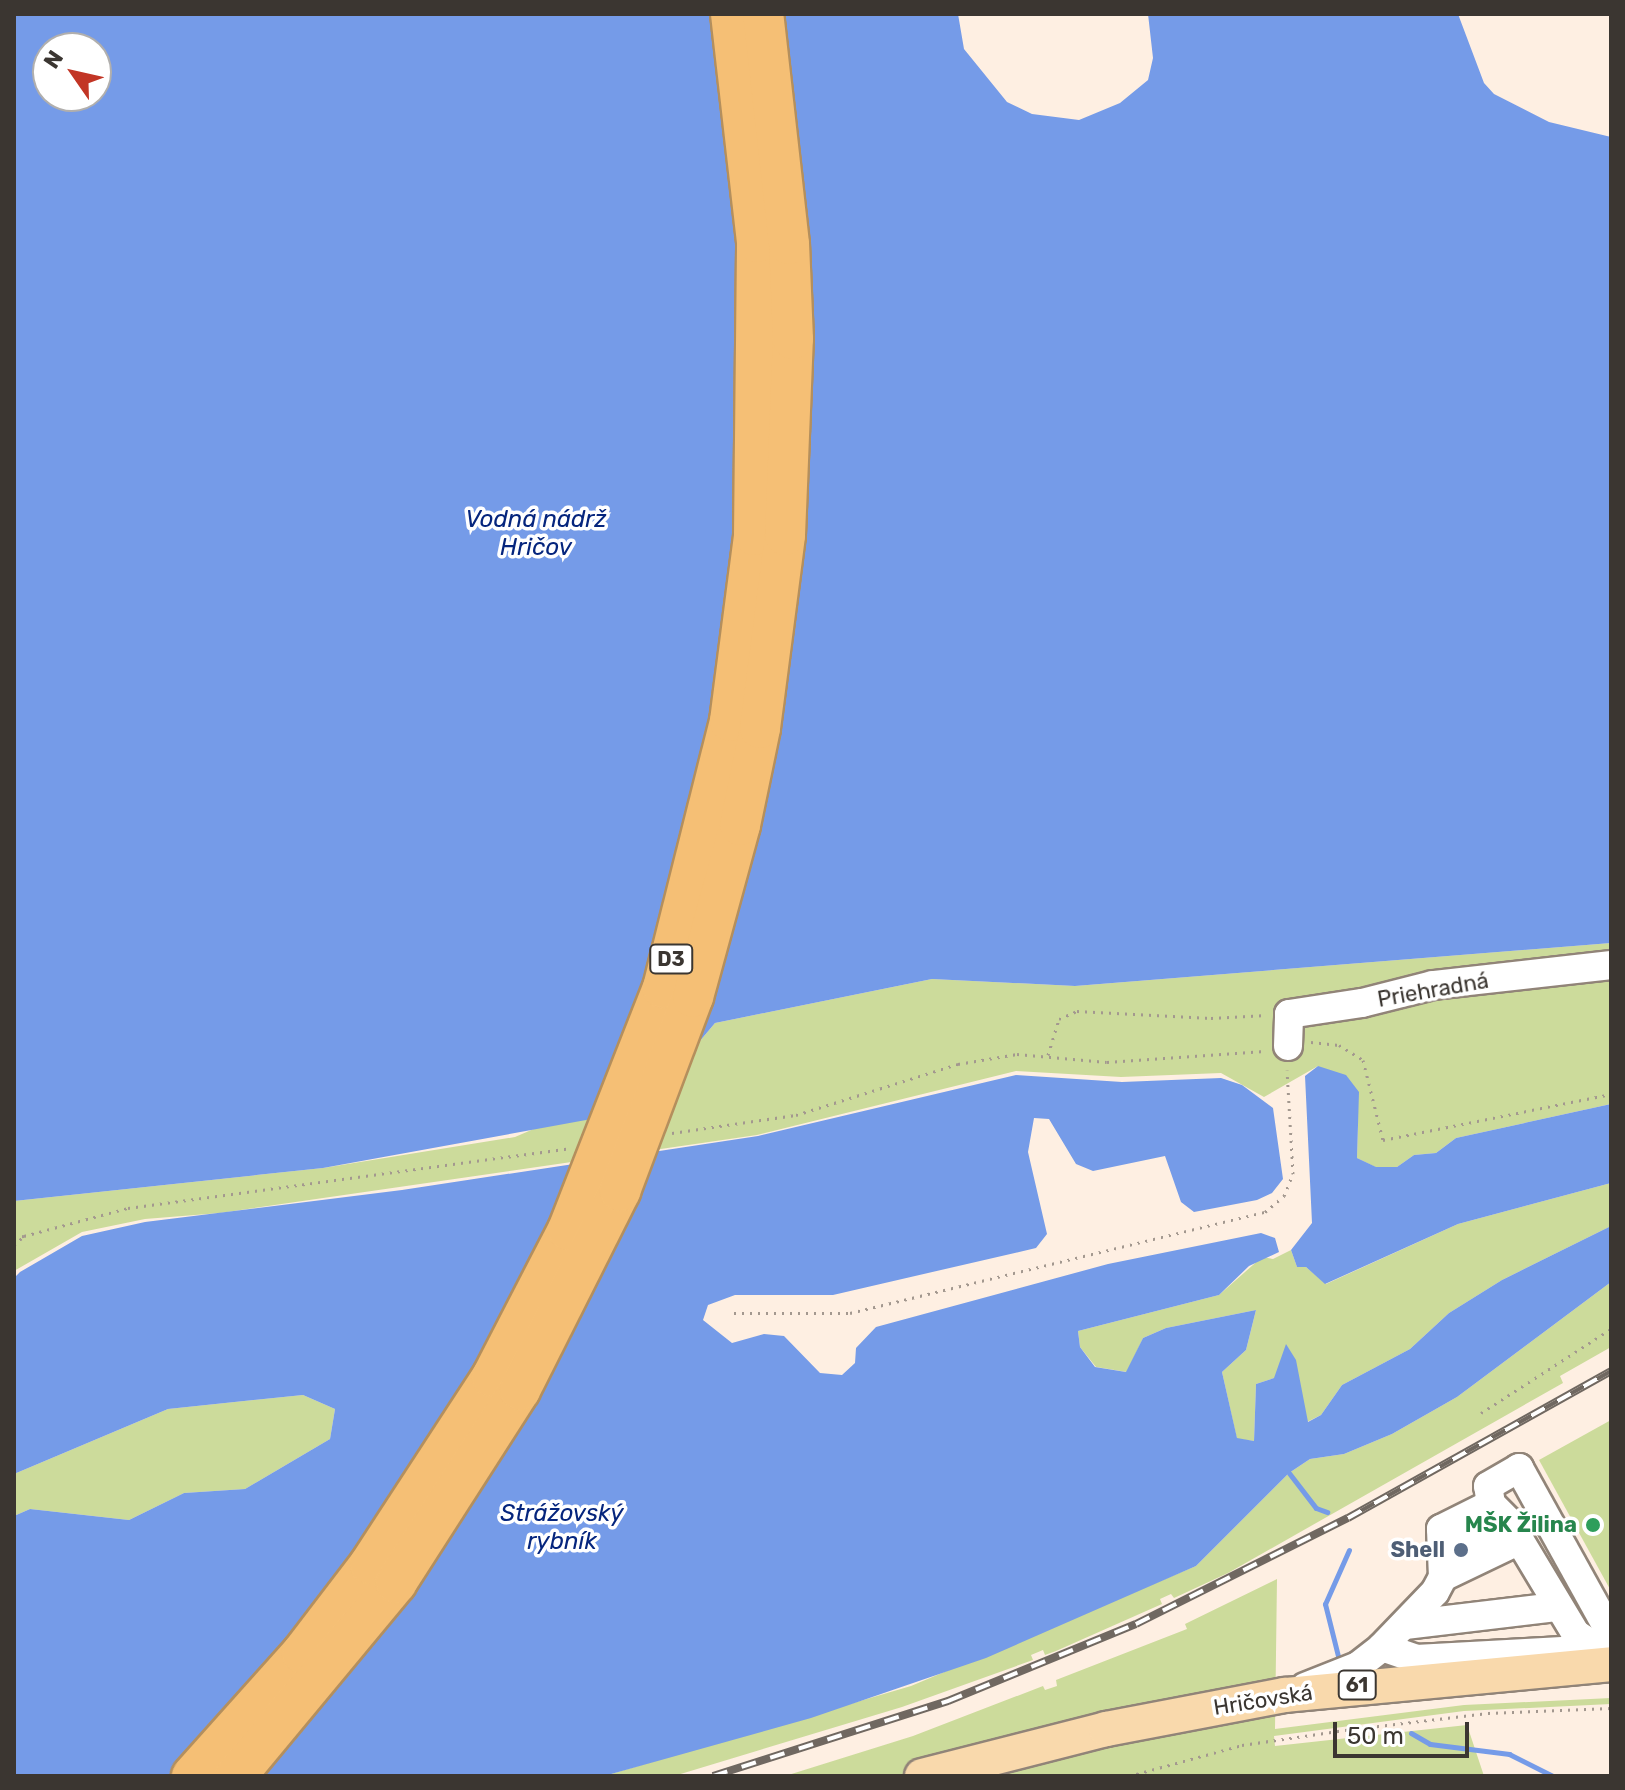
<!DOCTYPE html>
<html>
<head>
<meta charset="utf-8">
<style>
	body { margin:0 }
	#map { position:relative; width:1625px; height:1790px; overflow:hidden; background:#feefe2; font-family:Rubik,sans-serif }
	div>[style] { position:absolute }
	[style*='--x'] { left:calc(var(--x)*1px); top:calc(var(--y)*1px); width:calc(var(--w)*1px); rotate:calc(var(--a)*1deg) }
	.green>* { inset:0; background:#ccdb9b }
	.water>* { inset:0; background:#759be8 }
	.stream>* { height:5px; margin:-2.5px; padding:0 2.5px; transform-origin:2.5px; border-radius:2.5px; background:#759be8 }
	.path>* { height:3px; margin-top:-1.5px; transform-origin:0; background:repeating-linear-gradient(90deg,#a3988f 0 2px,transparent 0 8px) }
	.roads { filter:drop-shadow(2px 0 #918478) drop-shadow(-2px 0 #918478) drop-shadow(0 2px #918478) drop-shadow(0 -2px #918478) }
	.minor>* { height:28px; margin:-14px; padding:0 14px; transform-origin:14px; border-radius:14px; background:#fff }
	.major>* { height:34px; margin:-17px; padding:0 17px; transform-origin:17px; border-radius:17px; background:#f9d9ac }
	.rail>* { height:8px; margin-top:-4px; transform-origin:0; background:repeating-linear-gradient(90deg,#fff 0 15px,#706861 0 30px); box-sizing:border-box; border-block:2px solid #706861 }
	.bridges { filter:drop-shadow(2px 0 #b48f5d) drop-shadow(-2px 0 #b48f5d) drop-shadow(0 2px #b48f5d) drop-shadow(0 -2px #b48f5d) }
	.highway-bridge>* { height:40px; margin:-20px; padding:0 20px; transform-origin:20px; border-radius:20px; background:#f5bf75 }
	.dots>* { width:22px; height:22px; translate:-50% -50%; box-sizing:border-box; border:4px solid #fff; border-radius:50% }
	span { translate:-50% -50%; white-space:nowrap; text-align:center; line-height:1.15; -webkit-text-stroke:7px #fff; paint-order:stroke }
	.shield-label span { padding:2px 6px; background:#fff; border:2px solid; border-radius:6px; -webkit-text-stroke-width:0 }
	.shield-label { font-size:20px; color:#3b3631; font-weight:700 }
	.street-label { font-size:22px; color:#3b3631 }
	.leisure-label { font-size:22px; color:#27864d; font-weight:700 }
	.right { translate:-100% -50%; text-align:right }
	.service-label { font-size:22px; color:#4e5e75; font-weight:700 }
	.water-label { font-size:24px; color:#05257d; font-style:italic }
	.frame { position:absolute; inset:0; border:16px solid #3b3631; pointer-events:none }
	.north { position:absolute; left:32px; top:32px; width:80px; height:80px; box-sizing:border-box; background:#fff; border:2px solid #b1afad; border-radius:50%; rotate:304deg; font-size:22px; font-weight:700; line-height:32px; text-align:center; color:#3b3631 }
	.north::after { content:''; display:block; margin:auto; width:28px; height:36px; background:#c23525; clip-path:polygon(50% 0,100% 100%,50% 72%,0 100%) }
	.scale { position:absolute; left:1333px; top:1722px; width:136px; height:36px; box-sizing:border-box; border:4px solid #3b3631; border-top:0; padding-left:10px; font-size:24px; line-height:28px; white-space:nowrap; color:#3b3631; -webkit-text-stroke:6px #fff; paint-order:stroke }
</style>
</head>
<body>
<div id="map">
	<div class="green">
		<i style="clip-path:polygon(1611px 943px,1611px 1104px,1456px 1138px,1436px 1153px,1414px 1155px,1397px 1167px,1375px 1167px,1357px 1158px,1358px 1118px,1318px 1066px,1264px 1097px,1221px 1073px,1121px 1077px,1016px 1071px,757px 1135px,220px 1213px,145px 1219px,82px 1232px,14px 1271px,14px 1201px,323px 1168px,515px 1137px,678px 1067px,715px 1023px,932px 979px,1075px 986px)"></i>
		<i style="clip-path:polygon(1611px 1183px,1611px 1226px,1502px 1280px,1449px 1313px,1410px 1349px,1342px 1385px,1321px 1415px,1307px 1422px,1274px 1378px,1256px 1384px,1254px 1441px,1237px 1439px,1222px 1372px,1246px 1350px,1256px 1310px,1166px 1328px,1143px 1338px,1127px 1372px,1096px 1367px,1080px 1347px,1078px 1331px,1219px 1295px,1262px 1257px,1273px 1259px,1291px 1250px,1297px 1267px,1306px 1267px,1326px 1284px,1458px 1224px)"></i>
		<i style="clip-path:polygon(1611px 1282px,1611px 1347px,1560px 1376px,1563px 1383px,1228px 1573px,1174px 1598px,1171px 1594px,1160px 1599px,1162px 1604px,1056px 1651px,1045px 1655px,1043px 1650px,1031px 1655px,1033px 1660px,902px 1707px,674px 1776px,604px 1776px,911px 1686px,1196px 1566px,1289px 1473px,1310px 1459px,1344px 1454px,1392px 1434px,1457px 1397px)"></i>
		<i style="clip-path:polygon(303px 1395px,335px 1409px,330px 1439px,245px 1489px,184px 1493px,129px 1520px,30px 1509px,14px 1516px,14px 1474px,168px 1409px)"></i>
		<i style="clip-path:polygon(1611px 1420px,1611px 1591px,1539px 1460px)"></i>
		<i style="clip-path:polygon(1277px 1579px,1275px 1729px,1464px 1705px,1611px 1698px,1611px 1704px,1464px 1711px,1274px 1736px,1275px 1746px,1467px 1725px,1484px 1776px,785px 1776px,913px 1736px,1043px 1686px,1045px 1690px,1057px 1686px,1056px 1680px,1187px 1629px,1185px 1624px)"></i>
	</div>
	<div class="water">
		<i style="clip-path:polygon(evenodd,14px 14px,958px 14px,964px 49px,1007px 102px,1032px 114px,1079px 120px,1120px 103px,1148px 80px,1153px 58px,1148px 14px,1458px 14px,1484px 83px,1494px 94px,1549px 122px,1611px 137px,1611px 943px,1075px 986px,932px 979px,715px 1023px,678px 1067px,597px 1118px,323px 1168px,14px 1201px,14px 14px,48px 48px,96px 48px,96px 96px,48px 96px,48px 48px)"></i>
		<i style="clip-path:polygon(1318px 1066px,1346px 1075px,1359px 1092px,1357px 1158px,1376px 1167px,1397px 1167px,1414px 1155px,1436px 1153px,1456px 1138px,1611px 1104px,1611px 1183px,1458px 1224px,1325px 1284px,1306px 1267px,1297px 1267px,1291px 1250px,1312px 1223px,1305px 1076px)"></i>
		<i style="clip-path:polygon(1016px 1075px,1122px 1082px,1221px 1078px,1242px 1085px,1273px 1108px,1283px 1179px,1272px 1193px,1257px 1200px,1194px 1212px,1181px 1202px,1165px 1156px,1093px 1171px,1076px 1164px,1049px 1119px,1034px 1118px,1028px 1152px,1047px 1234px,1036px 1248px,833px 1295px,735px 1295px,708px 1305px,703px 1320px,732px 1343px,764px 1334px,784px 1336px,820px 1373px,842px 1375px,855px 1363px,856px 1348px,876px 1327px,1108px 1264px,1261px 1233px,1275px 1238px,1279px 1252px,1249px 1266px,1219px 1295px,1078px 1331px,1080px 1347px,1095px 1367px,1126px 1372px,1143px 1338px,1166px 1328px,1256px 1310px,1246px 1350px,1222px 1372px,1237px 1438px,1254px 1441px,1256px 1384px,1274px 1378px,1286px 1344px,1296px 1360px,1308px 1422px,1321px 1415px,1342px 1385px,1410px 1349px,1449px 1313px,1502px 1280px,1611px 1226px,1611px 1282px,1457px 1397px,1392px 1434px,1344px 1454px,1310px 1459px,1289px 1473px,1196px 1566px,986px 1658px,811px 1718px,604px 1776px,14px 1776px,14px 1516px,30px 1509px,129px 1520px,184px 1493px,245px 1489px,330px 1439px,335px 1409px,303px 1395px,168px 1409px,14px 1474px,14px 1278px,20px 1272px,82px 1236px,145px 1222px,402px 1190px,758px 1136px)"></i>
	</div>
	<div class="stream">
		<i style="--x:1289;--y:1473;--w:44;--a:52.4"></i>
		<i style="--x:1316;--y:1508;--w:12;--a:20"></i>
		<i style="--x:1340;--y:1664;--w:62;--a:-104"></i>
		<i style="--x:1325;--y:1604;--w:59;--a:-66"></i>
		<i style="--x:1411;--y:1733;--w:22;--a:30"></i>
		<i style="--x:1430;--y:1744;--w:80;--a:7.2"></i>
		<i style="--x:1509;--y:1754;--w:49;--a:26.6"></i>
	</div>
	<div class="path">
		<i style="--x:1311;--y:1042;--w:28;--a:6"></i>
		<i style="--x:1339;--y:1045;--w:28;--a:32"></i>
		<i style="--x:1363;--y:1060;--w:82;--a:76"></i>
		<i style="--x:1383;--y:1140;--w:233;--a:-11.4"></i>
		<i style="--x:1048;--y:1055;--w:38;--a:-73"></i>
		<i style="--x:1059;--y:1019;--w:20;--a:-24"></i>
		<i style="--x:1077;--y:1011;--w:134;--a:3"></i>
		<i style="--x:1211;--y:1018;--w:56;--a:-3.1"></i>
		<i style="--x:672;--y:1133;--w:125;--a:-8.3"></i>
		<i style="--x:796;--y:1115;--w:170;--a:-17.5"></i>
		<i style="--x:958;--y:1064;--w:60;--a:-9.6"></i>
		<i style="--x:1017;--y:1054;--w:90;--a:5.1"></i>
		<i style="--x:1107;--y:1062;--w:158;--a:-4"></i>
		<i style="--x:14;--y:1237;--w:10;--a:-6"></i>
		<i style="--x:14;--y:1245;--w:13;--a:-42"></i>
		<i style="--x:24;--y:1236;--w:108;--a:-15.1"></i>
		<i style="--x:128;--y:1208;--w:446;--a:-7.7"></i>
		<i style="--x:734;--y:1313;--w:116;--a:0"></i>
		<i style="--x:850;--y:1313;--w:427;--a:-13.7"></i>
		<i style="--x:1265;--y:1212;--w:25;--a:-40"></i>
		<i style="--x:1284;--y:1196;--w:24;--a:-68"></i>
		<i style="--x:1293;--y:1174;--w:104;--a:-93.3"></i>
		<i style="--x:1481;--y:1413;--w:155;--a:-32.9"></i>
		<i style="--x:1129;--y:1776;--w:117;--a:-15.3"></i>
		<i style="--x:1242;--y:1745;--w:104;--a:-8.3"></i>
		<i style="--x:1345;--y:1730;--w:144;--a:-6.8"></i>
		<i style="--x:1488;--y:1713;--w:123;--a:-2.3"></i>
	</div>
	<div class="roads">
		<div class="minor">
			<i style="--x:1288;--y:1046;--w:32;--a:-88"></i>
			<i style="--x:1289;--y:1014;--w:74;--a:-8.6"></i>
			<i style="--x:1362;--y:1003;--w:73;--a:-14.2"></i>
			<i style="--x:1433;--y:985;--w:179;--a:-6.4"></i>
			<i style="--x:1491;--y:1504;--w:18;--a:-99"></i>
			<i style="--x:1488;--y:1486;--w:36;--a:-30"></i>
			<i style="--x:1519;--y:1468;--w:190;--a:61"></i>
			<i style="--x:1442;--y:1553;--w:73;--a:-25.9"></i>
			<i style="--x:1443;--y:1577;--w:85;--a:-25.7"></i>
			<i style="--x:1405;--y:1625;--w:152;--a:-6.8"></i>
			<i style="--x:1382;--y:1647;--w:36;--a:19"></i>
			<i style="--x:1416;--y:1659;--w:183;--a:-3.1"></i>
			<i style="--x:1305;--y:1687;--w:57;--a:-21.6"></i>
			<i style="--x:1358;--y:1666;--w:31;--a:-38"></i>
			<i style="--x:1382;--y:1647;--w:76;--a:-46.1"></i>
			<i style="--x:1435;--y:1592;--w:17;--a:-62"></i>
			<i style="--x:1443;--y:1577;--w:48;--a:-92.4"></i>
			<i style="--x:1441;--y:1529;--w:56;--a:-26.6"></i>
			<i style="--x:1491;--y:1504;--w:24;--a:45"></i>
			<i style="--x:1508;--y:1521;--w:132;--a:59"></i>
			<i style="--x:1576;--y:1634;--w:42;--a:33.3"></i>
		</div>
		<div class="major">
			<i style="--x:922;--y:1776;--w:190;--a:-14.3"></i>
			<i style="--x:1106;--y:1729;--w:182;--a:-10.8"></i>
			<i style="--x:1285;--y:1695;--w:327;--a:-5.4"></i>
		</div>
	</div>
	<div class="rail">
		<i style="--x:713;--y:1776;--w:247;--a:-17.7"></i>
		<i style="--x:948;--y:1701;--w:203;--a:-22.3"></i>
		<i style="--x:1136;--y:1624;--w:237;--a:-26.6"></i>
		<i style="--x:1348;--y:1518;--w:301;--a:-29.2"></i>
	</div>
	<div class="bridges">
		<div class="highway-bridge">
			<i style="--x:192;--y:1776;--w:165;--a:-48.2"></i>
			<i style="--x:302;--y:1653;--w:112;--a:-52.6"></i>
			<i style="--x:370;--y:1564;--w:223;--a:-56.9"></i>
			<i style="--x:492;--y:1377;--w:165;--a:-62.7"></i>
			<i style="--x:568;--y:1230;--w:260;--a:-68.6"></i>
			<i style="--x:663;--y:988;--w:275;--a:-75.9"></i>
			<i style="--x:730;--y:721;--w:188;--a:-82.6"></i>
			<i style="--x:754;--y:535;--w:293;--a:-89.4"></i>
			<i style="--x:757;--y:242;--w:229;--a:-96.5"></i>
			<i style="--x:236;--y:1776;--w:251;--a:-50.3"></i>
			<i style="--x:396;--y:1583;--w:229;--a:-57.3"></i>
			<i style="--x:520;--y:1390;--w:223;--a:-63.3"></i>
			<i style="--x:620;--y:1191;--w:207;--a:-69.4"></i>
			<i style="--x:693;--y:997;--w:178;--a:-74.7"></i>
			<i style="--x:740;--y:825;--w:99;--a:-78.3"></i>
			<i style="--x:760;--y:728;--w:195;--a:-82.6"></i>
			<i style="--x:785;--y:535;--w:196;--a:-87.7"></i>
			<i style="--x:793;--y:339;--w:95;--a:-92.4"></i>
			<i style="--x:789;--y:244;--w:231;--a:-96.4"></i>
		</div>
	</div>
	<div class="dots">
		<i style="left:1593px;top:1525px;background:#2e9e5b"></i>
		<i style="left:1461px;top:1550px;background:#5c6f8a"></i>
	</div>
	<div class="shield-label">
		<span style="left:671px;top:959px">D3</span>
		<span style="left:1357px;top:1685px">61</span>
	</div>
	<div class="street-label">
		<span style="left:1433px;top:990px;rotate:-10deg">Priehradná</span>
		<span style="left:1263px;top:1700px;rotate:-9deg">Hričovská</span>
	</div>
	<div class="leisure-label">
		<span class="right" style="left:1577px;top:1525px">MŠK Žilina</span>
	</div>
	<div class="service-label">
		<span class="right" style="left:1445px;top:1550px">Shell</span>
	</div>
	<div class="water-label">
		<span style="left:536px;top:534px">Vodná nádrž<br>Hričov</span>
		<span style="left:562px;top:1528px">Strážovský<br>rybník</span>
	</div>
	<div class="frame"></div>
	<div class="north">N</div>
	<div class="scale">50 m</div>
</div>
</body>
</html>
